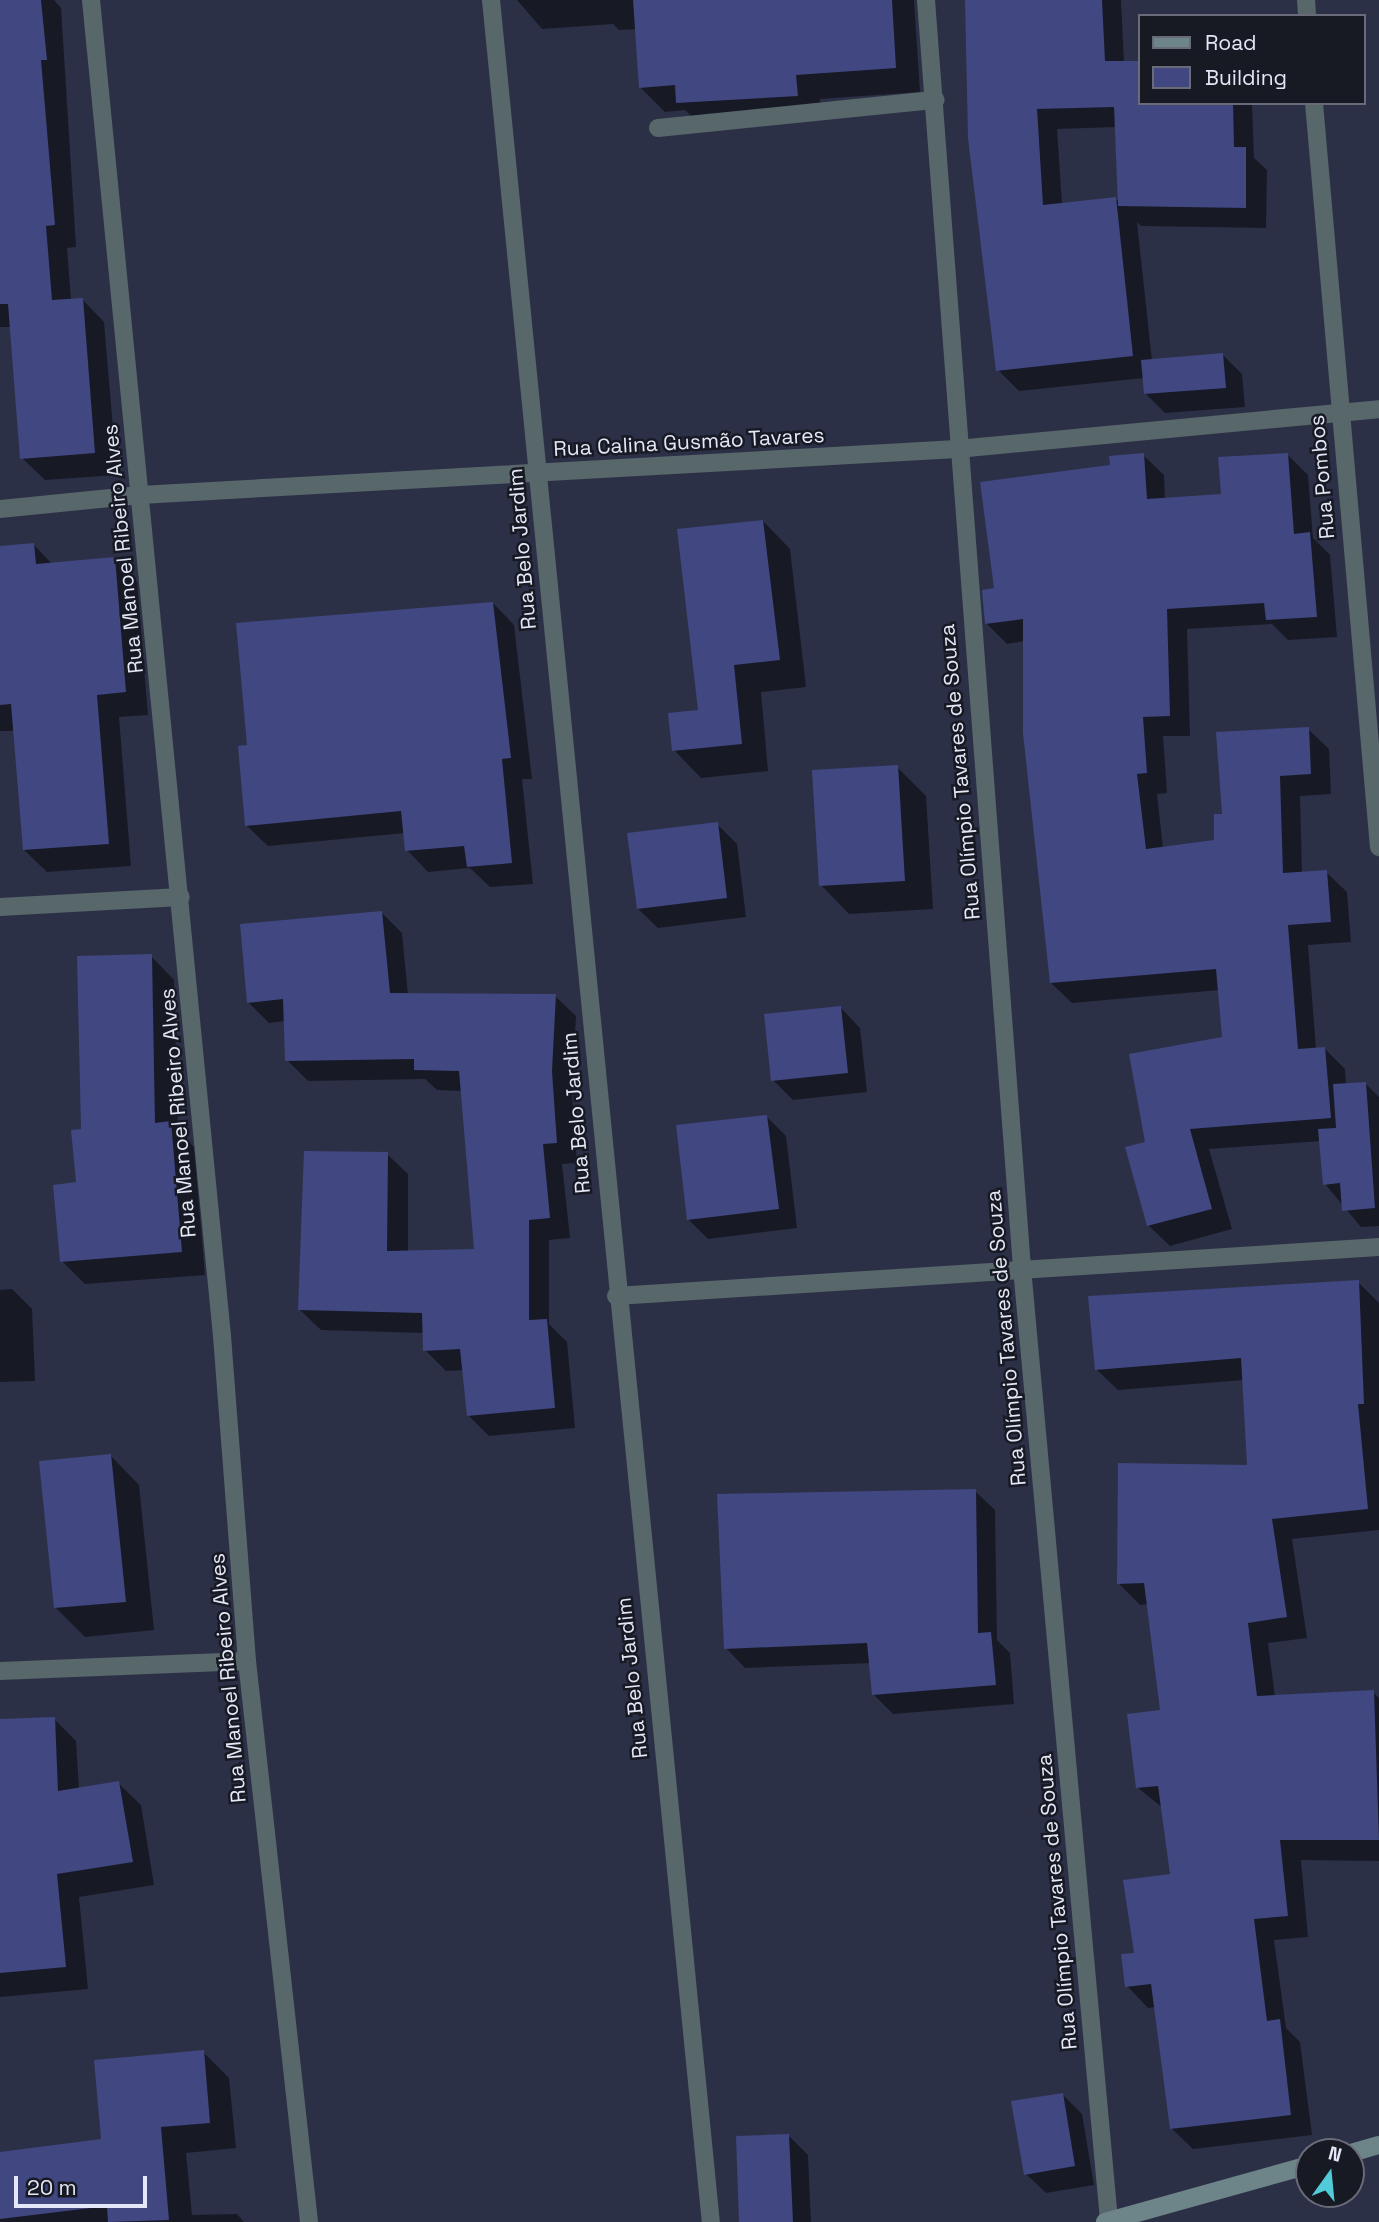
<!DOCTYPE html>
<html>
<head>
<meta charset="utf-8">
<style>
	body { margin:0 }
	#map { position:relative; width:1379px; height:2222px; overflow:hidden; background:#2c3047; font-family:"Space Grotesk",sans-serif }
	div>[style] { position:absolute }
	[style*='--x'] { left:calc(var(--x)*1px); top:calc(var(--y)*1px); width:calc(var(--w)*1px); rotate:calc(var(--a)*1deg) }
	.shadow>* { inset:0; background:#0007 }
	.building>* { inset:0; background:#404781 }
	.minor>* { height:18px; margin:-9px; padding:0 9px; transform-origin:9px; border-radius:9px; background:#58676a }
	.secondary>* { height:18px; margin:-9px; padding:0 9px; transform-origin:9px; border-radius:9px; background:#6d8589 }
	span { translate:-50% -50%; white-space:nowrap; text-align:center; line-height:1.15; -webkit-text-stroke:5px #171923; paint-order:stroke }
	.street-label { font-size:21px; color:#e4e7f7 }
	.legend { position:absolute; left:1138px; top:14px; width:228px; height:91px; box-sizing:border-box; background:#171923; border:2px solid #696b78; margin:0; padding:9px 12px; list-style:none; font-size:21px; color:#e4e7f7 }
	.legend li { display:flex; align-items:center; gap:14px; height:35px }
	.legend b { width:35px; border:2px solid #696b78 }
	.north { position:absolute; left:1295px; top:2138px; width:70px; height:70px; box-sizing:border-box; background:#171923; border:2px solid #696b78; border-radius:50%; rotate:15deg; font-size:19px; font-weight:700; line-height:28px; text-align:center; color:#e4e7f7 }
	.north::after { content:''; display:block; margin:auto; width:24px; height:32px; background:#52cbd9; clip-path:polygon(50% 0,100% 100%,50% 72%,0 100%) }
	.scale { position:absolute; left:14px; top:2176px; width:133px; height:32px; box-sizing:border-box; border:4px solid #e4e7f7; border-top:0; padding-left:9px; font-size:21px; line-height:24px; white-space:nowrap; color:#e4e7f7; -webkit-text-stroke:5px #171923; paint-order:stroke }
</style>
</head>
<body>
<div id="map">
	<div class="shadow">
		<i style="clip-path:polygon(0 0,54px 0,61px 8px,76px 247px,67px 248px,71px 300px,82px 299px,104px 322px,117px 475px,45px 480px,22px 458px,12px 327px,0 327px)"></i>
		<i style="clip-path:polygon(517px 0,914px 0,920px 92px,820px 99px,822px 120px,702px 127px,685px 110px,665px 112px,640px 87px,637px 29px,619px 30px,613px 24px,542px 29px)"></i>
		<i style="clip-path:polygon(evenodd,967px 0,1121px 0,1124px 63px,1139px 62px,1139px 103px,1252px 103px,1254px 158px,1267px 170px,1266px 228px,1141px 226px,1137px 222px,1152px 361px,1223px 355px,1242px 374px,1245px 407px,1165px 413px,1145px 393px,1144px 378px,1019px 391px,998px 370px,967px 0,1117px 127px,1120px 203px,1115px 198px,1062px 204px,1057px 129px,1117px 127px)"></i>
		<i style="clip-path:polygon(1287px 454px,1308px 475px,1313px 538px,1330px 555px,1337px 637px,1288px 640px,1272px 624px,1187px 629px,1190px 736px,1163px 736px,1167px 793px,1157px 794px,1163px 848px,1216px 841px,1224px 816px,1308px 729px,1329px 749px,1331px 794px,1300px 796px,1302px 873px,1326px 872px,1347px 892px,1351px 942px,1308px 945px,1316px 1049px,1324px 1048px,1345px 1069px,1346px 1085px,1365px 1083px,1379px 1097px,1379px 1226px,1361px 1227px,1325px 1184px,1321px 1141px,1209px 1149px,1232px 1229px,1170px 1246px,1149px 1226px,1127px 1148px,1147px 1143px,1224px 1039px,1220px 990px,1072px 1003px,1051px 983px,1024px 641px,1007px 644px,986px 623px,996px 589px,1111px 466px,1143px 455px,1164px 475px,1165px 500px,1223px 496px)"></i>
		<i style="clip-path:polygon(763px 521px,790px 549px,806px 687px,761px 692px,768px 771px,701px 778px,674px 750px,700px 712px)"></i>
		<i style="clip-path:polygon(34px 545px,52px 564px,114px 559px,137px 582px,148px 715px,119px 717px,131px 866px,47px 872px,24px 850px,15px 731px,0 731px,0 548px)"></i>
		<i style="clip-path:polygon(493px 603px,514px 625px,532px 779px,522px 779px,533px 884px,490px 887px,470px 868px,428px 872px,407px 850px,405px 833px,268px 846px,246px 825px,249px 746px)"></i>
		<i style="clip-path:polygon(897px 767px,926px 796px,933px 909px,849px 914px,821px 885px)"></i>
		<i style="clip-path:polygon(717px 824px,737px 844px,746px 917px,658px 928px,638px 909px)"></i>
		<i style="clip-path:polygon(381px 912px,402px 933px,408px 995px,555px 996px,576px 1016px,572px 1093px,577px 1163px,562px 1164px,570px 1238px,549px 1240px,549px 1324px,567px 1342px,575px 1428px,489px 1436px,468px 1415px,464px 1370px,446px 1371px,425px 1350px,424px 1333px,321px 1330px,300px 1310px,387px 1154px,408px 1174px,408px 1253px,476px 1251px,462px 1091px,437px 1090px,425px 1079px,308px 1081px,287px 1060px,286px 1021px,269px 1023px,248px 1002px)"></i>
		<i style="clip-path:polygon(151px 956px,174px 980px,178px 1131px,194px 1147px,205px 1275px,85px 1284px,62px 1261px,78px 1184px)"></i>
		<i style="clip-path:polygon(841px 1008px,860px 1028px,867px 1092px,793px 1100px,773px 1080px)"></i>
		<i style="clip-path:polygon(767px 1117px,786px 1136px,797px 1228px,708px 1239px,688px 1219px)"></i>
		<i style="clip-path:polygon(1358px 1282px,1379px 1303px,1379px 1530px,1292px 1539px,1307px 1638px,1268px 1643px,1275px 1697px,1373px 1692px,1379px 1698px,1379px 1861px,1301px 1860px,1308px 1937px,1274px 1940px,1286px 2028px,1300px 2042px,1312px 2135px,1193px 2149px,1171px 2128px,1155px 2007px,1148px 2008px,1127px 1986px,1136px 1954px,1172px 1875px,1163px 1808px,1138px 1788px,1162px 1712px,1149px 1604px,1140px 1605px,1119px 1584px,1249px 1467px,1244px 1380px,1118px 1390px,1096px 1369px)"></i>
		<i style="clip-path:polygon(12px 1289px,32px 1309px,35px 1381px,0 1382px,0 1290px)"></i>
		<i style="clip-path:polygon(111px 1456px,139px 1485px,154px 1630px,85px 1637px,56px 1608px)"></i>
		<i style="clip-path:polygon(975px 1491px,995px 1510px,997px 1640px,1010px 1653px,1014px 1704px,893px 1714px,874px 1695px,871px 1663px,745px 1668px,726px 1648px)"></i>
		<i style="clip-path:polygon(54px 1719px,76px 1741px,79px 1789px,118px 1783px,141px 1805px,154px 1885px,79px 1897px,88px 1989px,0 1997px,0 1720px)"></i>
		<i style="clip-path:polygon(203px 2052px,229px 2078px,236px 2148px,186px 2153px,192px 2215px,237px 2214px,244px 2222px,0 2222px,0 2154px,103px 2141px)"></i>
		<i style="clip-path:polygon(1062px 2094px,1082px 2114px,1094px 2185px,1046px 2193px,1026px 2174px)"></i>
		<i style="clip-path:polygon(788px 2135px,808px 2155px,811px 2222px,741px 2222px)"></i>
	</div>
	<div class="building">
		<i style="clip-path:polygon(0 0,41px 0,47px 60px,41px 60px,55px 225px,46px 226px,52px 300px,83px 298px,95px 453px,20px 459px,8px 304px,0 304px)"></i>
		<i style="clip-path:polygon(633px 0,892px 0,896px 68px,796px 75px,798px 96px,676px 103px,675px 85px,639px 88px)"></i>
		<i style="clip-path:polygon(965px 0,1102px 0,1105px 61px,1139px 61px,1139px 103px,1233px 103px,1234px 147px,1246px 147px,1246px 208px,1118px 206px,1114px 107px,1037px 109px,1043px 205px,1116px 197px,1133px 356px,996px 371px,968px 138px)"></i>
		<i style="clip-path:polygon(1223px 353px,1226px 388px,1144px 394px,1141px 360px)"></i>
		<i style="clip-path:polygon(1144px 453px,1147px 499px,1221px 494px,1218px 457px,1288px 453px,1294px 534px,1310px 532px,1317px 617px,1266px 620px,1264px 603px,1167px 609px,1170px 716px,1143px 717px,1147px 773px,1137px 774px,1146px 849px,1214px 840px,1214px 814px,1222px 814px,1216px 732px,1309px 727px,1311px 774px,1280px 776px,1283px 873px,1327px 870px,1331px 922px,1288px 925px,1298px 1049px,1325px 1047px,1331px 1118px,1190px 1129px,1212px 1209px,1147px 1226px,1125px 1147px,1145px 1142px,1129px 1054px,1222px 1037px,1216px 969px,1050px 983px,1023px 733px,1023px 619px,985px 624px,982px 590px,994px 588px,980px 482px,1110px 465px,1109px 456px)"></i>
		<i style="clip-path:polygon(763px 520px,780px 660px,734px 665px,742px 744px,672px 751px,668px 713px,698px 710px,677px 529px)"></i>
		<i style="clip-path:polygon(34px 543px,36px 564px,115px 557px,126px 692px,97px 695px,109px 844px,23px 850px,11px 704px,0 705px,0 546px)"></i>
		<i style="clip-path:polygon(493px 602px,511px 758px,502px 759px,512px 863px,467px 867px,464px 846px,405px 851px,401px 811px,245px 826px,238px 746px,247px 745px,236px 623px)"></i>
		<i style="clip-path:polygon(898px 765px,905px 881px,819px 886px,812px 770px)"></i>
		<i style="clip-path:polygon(718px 822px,727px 898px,637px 909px,627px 833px)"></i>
		<i style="clip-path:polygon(382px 911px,390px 993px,556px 994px,552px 1071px,557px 1143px,543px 1144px,550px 1218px,529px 1220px,529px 1320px,547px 1319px,555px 1408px,467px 1416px,460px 1349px,423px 1351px,422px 1313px,298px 1310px,304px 1151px,388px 1152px,387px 1251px,474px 1249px,459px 1071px,414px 1070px,414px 1059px,285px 1061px,283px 999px,247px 1003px,240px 924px)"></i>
		<i style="clip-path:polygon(152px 954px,155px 1123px,171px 1121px,182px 1252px,60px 1262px,53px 1185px,76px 1182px,71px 1130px,81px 1129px,77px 956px)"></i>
		<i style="clip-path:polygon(841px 1006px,848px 1073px,771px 1081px,764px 1014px)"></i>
		<i style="clip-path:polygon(1366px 1082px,1375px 1208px,1342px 1211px,1340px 1183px,1323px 1185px,1318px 1129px,1336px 1128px,1333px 1084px)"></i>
		<i style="clip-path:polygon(767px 1115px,779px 1209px,687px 1220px,676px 1125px)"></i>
		<i style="clip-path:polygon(1359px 1280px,1364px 1404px,1358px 1404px,1368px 1509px,1272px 1519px,1287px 1617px,1248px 1623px,1257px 1696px,1374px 1690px,1379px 1840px,1280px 1840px,1288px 1916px,1254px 1919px,1267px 2021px,1280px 2019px,1291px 2115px,1170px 2129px,1151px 1984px,1125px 1987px,1121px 1954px,1134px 1953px,1123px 1880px,1170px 1874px,1158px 1786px,1136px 1788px,1127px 1714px,1160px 1710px,1144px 1583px,1117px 1584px,1118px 1463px,1247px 1465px,1241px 1358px,1095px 1370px,1088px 1296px)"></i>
		<i style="clip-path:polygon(111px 1454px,126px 1602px,54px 1608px,39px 1461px)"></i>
		<i style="clip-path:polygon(976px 1489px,978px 1633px,991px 1632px,996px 1685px,872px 1695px,867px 1643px,724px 1649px,717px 1494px)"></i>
		<i style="clip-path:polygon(55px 1717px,58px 1791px,119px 1781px,133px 1862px,57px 1874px,66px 1967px,0 1973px,0 1719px)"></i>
		<i style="clip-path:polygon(204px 2050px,210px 2123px,161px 2127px,169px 2220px,108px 2222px,107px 2206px,0 2219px,0 2152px,101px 2139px,94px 2060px)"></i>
		<i style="clip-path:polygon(1063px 2093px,1075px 2166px,1024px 2175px,1011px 2101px)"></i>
		<i style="clip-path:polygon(789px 2134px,793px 2222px,739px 2222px,736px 2136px)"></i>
	</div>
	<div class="minor">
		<i style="--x:91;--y:0;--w:1342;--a:84.4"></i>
		<i style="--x:222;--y:1336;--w:326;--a:85.6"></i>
		<i style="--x:247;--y:1661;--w:564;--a:83.69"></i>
		<i style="--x:491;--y:0;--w:2233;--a:84.35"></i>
		<i style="--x:926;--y:0;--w:1272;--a:85.67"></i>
		<i style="--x:1022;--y:1268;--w:957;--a:84.78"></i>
		<i style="--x:1306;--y:0;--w:16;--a:86"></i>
		<i style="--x:1314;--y:103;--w:747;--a:85.01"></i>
		<i style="--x:658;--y:128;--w:279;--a:-5.8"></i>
		<i style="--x:0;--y:509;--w:141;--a:-5.7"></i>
		<i style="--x:140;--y:495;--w:818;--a:-3.22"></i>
		<i style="--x:957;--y:449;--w:424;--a:-5.4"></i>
		<i style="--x:0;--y:907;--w:181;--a:-3.2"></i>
		<i style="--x:616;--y:1296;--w:765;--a:-3.67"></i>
		<i style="--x:0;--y:1671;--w:247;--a:-2.3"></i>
	</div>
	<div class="secondary">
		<i style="--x:1351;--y:2153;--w:29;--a:-16"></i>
		<i style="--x:1105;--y:2222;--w:212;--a:-15.6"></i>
	</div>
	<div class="street-label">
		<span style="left:689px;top:442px;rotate:-3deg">Rua Calina Gusmão Tavares</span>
		<span style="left:1322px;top:477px;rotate:-95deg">Rua Pombos</span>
		<span style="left:123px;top:549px;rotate:-96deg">Rua Manoel Ribeiro Alves</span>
		<span style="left:522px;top:549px;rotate:-95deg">Rua Belo Jardim</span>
		<span style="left:960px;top:772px;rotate:-95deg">Rua Olímpio Tavares de Souza</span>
		<span style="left:178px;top:1113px;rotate:-95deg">Rua Manoel Ribeiro Alves</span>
		<span style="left:576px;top:1113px;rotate:-95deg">Rua Belo Jardim</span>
		<span style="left:1006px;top:1338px;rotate:-95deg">Rua Olímpio Tavares de Souza</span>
		<span style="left:228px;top:1678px;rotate:-95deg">Rua Manoel Ribeiro Alves</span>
		<span style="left:632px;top:1678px;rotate:-96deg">Rua Belo Jardim</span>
		<span style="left:1057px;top:1902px;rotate:-95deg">Rua Olímpio Tavares de Souza</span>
	</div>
	<ul class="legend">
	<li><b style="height:9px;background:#6d8589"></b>Road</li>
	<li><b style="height:19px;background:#404781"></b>Building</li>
	</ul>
	<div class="north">N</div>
	<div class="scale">20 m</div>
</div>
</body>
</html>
